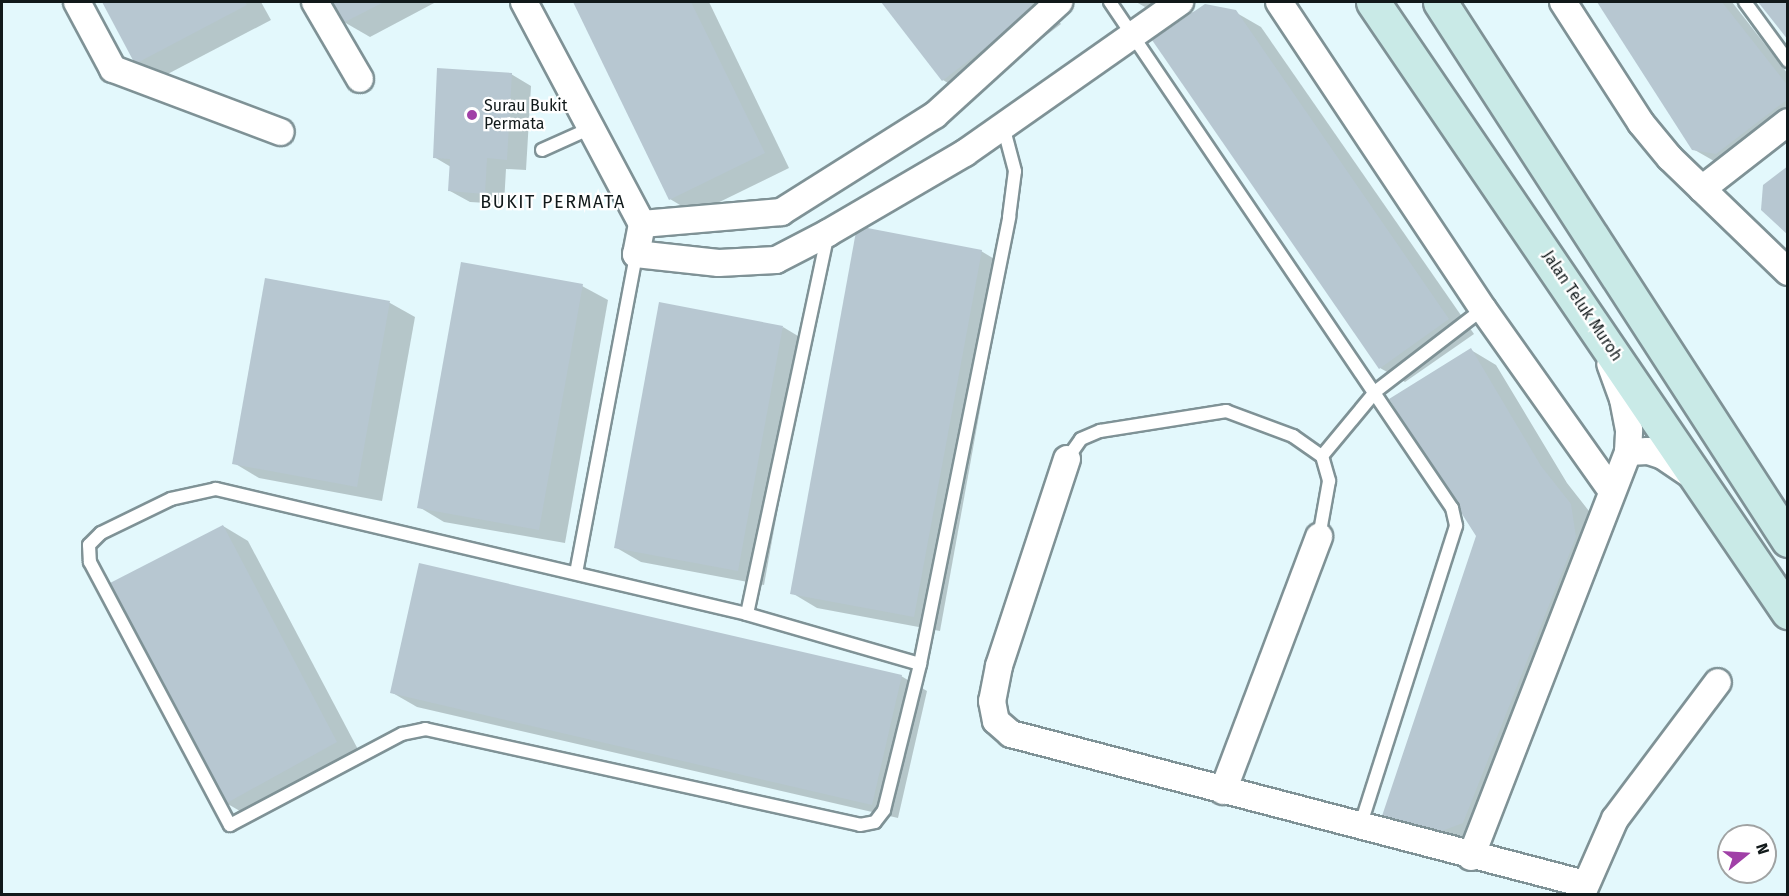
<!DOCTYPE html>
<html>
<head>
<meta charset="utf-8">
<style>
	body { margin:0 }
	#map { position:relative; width:1789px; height:896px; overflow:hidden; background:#e3f8fc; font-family:"Fira Sans",sans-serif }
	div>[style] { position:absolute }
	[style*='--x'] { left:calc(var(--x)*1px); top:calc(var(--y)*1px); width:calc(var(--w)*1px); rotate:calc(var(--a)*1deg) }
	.shadow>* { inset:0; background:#0003 }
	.building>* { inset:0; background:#b7c7d1 }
	.roads { filter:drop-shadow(2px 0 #7f9296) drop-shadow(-2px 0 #7f9296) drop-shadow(0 2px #7f9296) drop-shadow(0 -2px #7f9296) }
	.service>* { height:12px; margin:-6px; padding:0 6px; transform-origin:6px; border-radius:6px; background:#fff }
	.minor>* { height:26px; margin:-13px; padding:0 13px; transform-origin:13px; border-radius:13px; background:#fff }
	.secondary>* { height:33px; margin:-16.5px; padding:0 16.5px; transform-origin:16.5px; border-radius:16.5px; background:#c9eae7 }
	.dots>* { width:16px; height:16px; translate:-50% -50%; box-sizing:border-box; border:3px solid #fff; border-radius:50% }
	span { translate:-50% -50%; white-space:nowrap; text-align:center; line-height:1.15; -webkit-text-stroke:4.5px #fff; paint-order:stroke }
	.poi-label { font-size:16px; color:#11191a }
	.left { translate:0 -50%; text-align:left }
	.street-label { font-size:16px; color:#11191a }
	.neighbourhood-label { font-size:18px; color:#11191a; letter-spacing:1.5px }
	.frame { position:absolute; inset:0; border:3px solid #11191a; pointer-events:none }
	.north { position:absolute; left:1717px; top:824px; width:60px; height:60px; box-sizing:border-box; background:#fff; border:2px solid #a0a3a3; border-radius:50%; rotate:72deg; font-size:16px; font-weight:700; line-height:24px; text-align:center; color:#11191a }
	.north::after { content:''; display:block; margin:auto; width:21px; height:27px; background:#a040a7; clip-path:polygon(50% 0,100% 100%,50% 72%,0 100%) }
</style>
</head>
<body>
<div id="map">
	<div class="shadow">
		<i style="clip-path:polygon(104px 2px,261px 2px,271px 20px,162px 77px,136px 63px)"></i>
		<i style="clip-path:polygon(333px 2px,436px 2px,370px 37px,344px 22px)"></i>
		<i style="clip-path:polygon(574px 2px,709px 2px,789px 168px,695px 214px,670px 199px)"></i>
		<i style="clip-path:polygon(883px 2px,1043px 2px,1061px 24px,968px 95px,943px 80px)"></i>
		<i style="clip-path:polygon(1136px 2px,1157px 2px,1145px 7px)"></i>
		<i style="clip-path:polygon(1599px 2px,1732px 2px,1788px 74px,1788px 126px,1737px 164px,1714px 161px,1693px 149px)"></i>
		<i style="clip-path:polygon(1235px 12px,1261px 27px,1474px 334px,1405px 382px,1380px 368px)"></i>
		<i style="clip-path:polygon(511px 74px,531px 86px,526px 170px,506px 169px,504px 204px,470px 202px,450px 191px,451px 167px,434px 157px)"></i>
		<i style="clip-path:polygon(981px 251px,1006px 266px,940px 631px,817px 608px,792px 593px)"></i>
		<i style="clip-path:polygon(267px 279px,390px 303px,415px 317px,382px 501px,259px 478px,234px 463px)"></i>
		<i style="clip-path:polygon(582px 286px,608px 300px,565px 543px,444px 522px,419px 507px)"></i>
		<i style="clip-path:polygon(783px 327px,808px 342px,764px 585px,641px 562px,615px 547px)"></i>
		<i style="clip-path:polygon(1471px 350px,1496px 365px,1567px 483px,1596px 520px,1601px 552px,1461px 848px,1410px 830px,1384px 816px,1478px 536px)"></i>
		<i style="clip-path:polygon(223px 526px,248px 541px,362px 757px,252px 818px,226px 803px)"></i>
		<i style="clip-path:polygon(901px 676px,927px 691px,898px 818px,417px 707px,391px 692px)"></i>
	</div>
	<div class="building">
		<i style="clip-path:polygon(102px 2px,245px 2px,247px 5px,135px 64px)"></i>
		<i style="clip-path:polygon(332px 2px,384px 2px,343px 23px)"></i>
		<i style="clip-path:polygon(573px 2px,691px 2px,765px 153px,669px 200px)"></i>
		<i style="clip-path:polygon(881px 2px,1030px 2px,1036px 9px,942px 81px)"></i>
		<i style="clip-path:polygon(1597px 2px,1722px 2px,1788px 86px,1788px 99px,1716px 154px,1692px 150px)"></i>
		<i style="clip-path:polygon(1758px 2px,1788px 2px,1788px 40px)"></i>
		<i style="clip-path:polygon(1205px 4px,1236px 10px,1449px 319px,1379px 369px,1152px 40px)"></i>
		<i style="clip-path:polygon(437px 68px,512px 73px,507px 160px,487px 158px,485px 194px,448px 191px,450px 159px,433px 158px)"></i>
		<i style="clip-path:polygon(1788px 166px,1788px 235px,1761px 210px,1763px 185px)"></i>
		<i style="clip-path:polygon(857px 226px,982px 250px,914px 617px,790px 594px)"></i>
		<i style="clip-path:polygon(461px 262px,583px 284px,539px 530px,417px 508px)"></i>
		<i style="clip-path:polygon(265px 278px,390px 301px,357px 487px,232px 464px)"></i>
		<i style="clip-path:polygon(659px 302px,783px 326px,738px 571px,614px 548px)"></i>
		<i style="clip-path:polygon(1471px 348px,1541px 466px,1571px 504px,1576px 537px,1463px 823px,1434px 834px,1382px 816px,1476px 536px,1389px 399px)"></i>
		<i style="clip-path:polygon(223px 525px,337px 742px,225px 804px,110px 583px)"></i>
		<i style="clip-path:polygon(419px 563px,902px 675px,872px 805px,390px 693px)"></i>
	</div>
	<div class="roads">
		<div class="service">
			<i style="--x:1110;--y:2;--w:611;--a:55.95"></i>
			<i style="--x:1452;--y:508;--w:18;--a:77"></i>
			<i style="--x:1456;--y:526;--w:313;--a:107.7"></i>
			<i style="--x:1745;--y:2;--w:73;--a:53.9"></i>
			<i style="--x:542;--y:150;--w:54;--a:-24.2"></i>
			<i style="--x:1322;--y:456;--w:85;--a:-50.3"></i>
			<i style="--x:1376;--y:391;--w:135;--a:-37.5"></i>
			<i style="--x:1067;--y:459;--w:24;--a:-55"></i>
			<i style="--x:1081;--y:439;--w:21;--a:-23"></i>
			<i style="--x:1100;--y:431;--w:128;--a:-9"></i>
			<i style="--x:1226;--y:411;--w:72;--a:20.5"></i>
			<i style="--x:1293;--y:436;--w:35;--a:35"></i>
			<i style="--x:1322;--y:456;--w:26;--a:74"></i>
			<i style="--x:1329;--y:481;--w:57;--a:100.1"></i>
			<i style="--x:576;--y:573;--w:325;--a:-79.3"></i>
			<i style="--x:747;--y:614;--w:389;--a:-78"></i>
			<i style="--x:920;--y:664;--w:180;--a:-163.9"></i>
			<i style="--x:747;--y:614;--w:546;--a:-166.75"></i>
			<i style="--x:216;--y:489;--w:46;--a:167.5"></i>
			<i style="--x:171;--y:499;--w:78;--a:154.1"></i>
			<i style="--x:101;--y:533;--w:17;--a:135"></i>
			<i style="--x:89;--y:545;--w:17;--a:87"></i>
			<i style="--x:90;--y:562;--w:298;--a:62"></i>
			<i style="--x:230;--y:825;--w:195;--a:-27.9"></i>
			<i style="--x:402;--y:734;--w:24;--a:-12"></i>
			<i style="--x:425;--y:729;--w:445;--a:12.4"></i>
			<i style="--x:860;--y:825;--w:15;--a:-11"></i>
			<i style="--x:875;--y:822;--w:15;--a:-53"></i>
			<i style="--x:884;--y:810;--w:150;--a:-76.1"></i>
			<i style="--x:920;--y:664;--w:456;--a:-78.7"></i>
			<i style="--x:1009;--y:217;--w:46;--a:-82.6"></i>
			<i style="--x:1015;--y:171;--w:47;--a:-104.9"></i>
		</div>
		<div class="minor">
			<i style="--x:77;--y:2;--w:76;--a:61.8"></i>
			<i style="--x:113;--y:69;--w:179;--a:20.6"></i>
			<i style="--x:315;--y:2;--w:89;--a:59.7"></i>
			<i style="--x:524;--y:2;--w:251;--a:62"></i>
			<i style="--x:642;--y:224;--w:31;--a:101"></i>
			<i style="--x:636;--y:254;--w:83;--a:6.2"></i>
			<i style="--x:719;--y:263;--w:57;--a:-3"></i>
			<i style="--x:776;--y:260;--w:59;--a:-27.4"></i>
			<i style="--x:828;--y:233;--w:159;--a:-30.3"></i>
			<i style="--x:965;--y:153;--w:263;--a:-35.1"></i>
			<i style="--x:1279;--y:2;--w:369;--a:56.4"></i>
			<i style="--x:1483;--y:309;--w:223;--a:54.7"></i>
			<i style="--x:1563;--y:2;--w:144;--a:57.2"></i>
			<i style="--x:1641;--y:123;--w:45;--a:50.4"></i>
			<i style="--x:1670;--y:158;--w:164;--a:44"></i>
			<i style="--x:1702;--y:189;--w:109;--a:-37.9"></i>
			<i style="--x:642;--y:224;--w:140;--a:-4.9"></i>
			<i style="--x:781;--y:212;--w:182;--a:-32.2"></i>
			<i style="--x:935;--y:115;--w:168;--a:-42.3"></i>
			<i style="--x:1628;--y:452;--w:20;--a:-3"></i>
			<i style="--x:1648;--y:451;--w:16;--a:18"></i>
			<i style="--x:1663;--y:456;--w:32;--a:34"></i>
			<i style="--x:1067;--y:459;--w:218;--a:108.2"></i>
			<i style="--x:999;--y:666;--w:36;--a:101"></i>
			<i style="--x:992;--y:701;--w:20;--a:79"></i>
			<i style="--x:996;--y:721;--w:20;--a:41"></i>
			<i style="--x:1011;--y:734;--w:593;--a:14.65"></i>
			<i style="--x:1223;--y:791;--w:272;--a:-69.3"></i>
			<i style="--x:1471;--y:857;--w:434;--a:-68.8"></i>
			<i style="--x:1628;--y:452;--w:22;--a:-87"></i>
			<i style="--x:1629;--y:430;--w:32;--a:-101"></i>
			<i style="--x:1623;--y:399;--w:37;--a:-110"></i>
			<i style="--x:1582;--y:894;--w:82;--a:-66.3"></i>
			<i style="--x:1615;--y:819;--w:171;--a:-53.1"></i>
		</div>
		<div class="secondary">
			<i style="--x:1373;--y:2;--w:738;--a:55.77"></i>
			<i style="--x:1440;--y:2;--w:641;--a:57.1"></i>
		</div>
	</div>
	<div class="dots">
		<i style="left:472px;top:115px;background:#a040a7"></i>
	</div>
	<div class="poi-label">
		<span class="left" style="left:484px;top:115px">Surau Bukit<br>Permata</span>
	</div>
	<div class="street-label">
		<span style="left:1582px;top:306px;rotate:56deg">Jalan Teluk Muroh</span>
	</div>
	<div class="neighbourhood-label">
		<span style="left:553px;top:202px">BUKIT PERMATA</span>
	</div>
	<div class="frame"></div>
	<div class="north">N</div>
</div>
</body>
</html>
